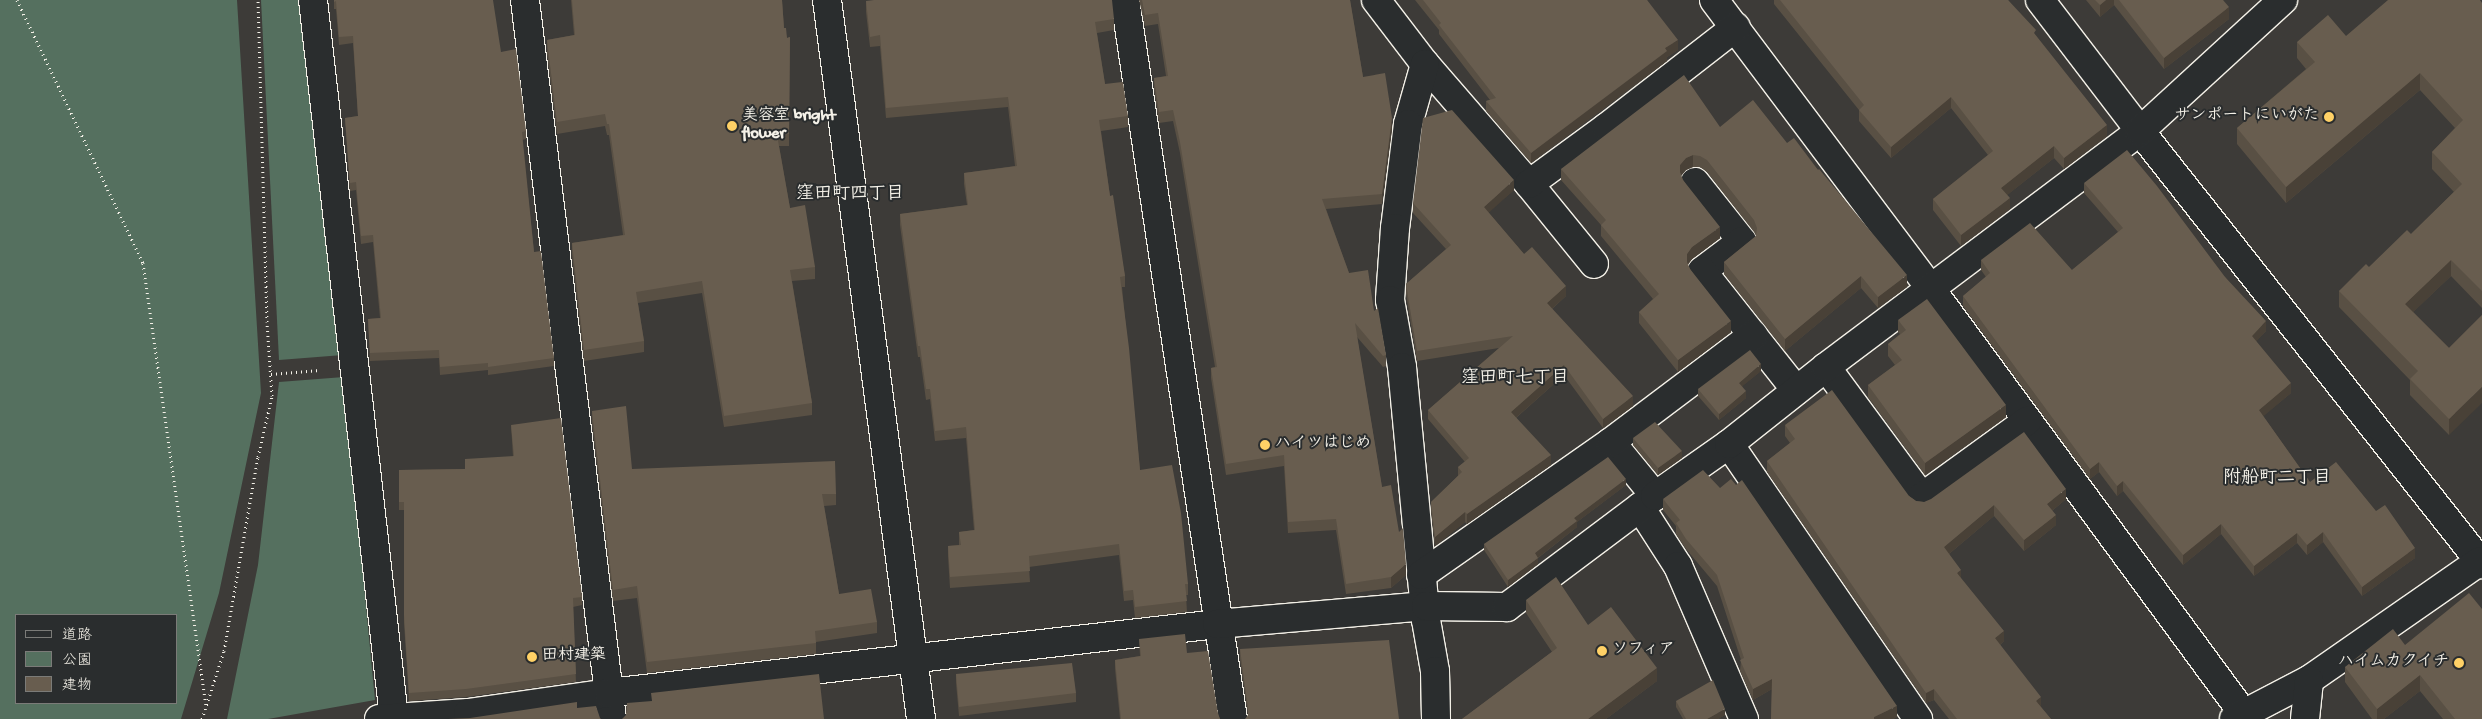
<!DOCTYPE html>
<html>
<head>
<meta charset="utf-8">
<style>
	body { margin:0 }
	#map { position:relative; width:2482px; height:719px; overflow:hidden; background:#3d3b38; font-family:"Gochi Hand","Klee One",sans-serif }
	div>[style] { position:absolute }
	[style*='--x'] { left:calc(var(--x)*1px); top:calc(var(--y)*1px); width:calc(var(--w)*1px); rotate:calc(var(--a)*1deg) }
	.green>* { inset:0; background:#55705f }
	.path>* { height:3px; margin-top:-1.5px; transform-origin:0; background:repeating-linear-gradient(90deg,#f4f1e8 0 1px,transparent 0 5px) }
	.roads { filter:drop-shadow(1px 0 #f4f1e8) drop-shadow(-1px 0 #f4f1e8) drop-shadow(0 1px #f4f1e8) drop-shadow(0 -1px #f4f1e8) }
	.minor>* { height:28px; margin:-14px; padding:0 14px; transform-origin:14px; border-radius:14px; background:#2a2d2e }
	.wall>* { inset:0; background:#595044 }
	.shaded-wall>* { inset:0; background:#494137 }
	.building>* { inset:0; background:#685d4f }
	.dots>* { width:14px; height:14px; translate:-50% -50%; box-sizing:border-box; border:2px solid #2a2d2e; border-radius:50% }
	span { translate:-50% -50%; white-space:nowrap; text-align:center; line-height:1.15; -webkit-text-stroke:4px #2a2d2e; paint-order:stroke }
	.poi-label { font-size:16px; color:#f4f1e8; font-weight:700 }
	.left { translate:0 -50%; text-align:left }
	.right { translate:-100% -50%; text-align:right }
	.neighbourhood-label { font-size:18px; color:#f4f1e8; font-weight:700 }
	.legend { position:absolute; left:15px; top:614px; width:162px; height:90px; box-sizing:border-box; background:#2a2d2e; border:1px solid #7b7b78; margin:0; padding:6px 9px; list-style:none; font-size:15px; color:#f4f1e8 }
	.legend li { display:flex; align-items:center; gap:10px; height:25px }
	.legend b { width:25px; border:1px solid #7b7b78 }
</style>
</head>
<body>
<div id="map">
	<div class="green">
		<i style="clip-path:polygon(evenodd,0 0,237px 0,261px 393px,219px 593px,181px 719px,0 719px,0 0,16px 615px,176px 615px,176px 703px,16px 703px,16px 615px)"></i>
		<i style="clip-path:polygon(261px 0,305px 0,343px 355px,279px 360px)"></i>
		<i style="clip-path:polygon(344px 377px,375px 700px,268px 719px,227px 719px,258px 565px,279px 382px)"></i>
	</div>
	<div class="path">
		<i style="--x:17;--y:0;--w:292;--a:64.4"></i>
		<i style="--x:143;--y:263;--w:448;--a:81.9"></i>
		<i style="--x:271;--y:374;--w:49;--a:-4.7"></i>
		<i style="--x:202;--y:719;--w:71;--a:-72.1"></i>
		<i style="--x:224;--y:651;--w:197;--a:-80.1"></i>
		<i style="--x:258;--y:457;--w:63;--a:-77.1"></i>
		<i style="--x:272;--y:396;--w:74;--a:-93.9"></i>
		<i style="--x:267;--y:322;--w:322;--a:-91.6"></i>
	</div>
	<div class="roads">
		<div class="minor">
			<i style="--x:313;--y:0;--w:723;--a:83.56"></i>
			<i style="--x:525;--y:0;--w:724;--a:83.1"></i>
			<i style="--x:827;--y:0;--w:725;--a:82.55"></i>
			<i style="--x:1125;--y:0;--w:727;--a:81.46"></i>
			<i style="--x:1376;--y:0;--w:81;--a:52.6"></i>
			<i style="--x:1425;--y:64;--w:159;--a:49.1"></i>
			<i style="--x:1529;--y:184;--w:103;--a:50.9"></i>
			<i style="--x:1714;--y:0;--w:360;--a:53.1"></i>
			<i style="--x:1930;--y:288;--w:528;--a:53.63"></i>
			<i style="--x:2040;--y:0;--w:165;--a:52.6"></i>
			<i style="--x:2140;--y:131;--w:552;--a:51.7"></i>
			<i style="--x:1425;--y:64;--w:62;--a:105.8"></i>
			<i style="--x:1408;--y:124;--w:105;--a:97.1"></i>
			<i style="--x:1395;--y:228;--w:72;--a:94"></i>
			<i style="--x:1390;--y:300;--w:68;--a:79.8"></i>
			<i style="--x:1402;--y:367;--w:254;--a:84.6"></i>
			<i style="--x:1426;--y:620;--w:52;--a:80"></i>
			<i style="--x:1435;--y:671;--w:48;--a:88.8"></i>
			<i style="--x:1695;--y:182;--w:75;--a:51.5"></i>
			<i style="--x:1742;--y:241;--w:50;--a:143.1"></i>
			<i style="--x:1702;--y:271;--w:152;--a:51.7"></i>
			<i style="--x:1529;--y:184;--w:97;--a:-36.2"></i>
			<i style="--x:1607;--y:127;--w:163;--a:-37.8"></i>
			<i style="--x:1826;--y:367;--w:162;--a:53.6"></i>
			<i style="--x:1922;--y:497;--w:130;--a:-35.9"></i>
			<i style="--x:1611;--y:442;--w:70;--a:50.8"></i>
			<i style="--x:1729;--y:444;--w:334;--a:55.5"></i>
			<i style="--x:1640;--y:507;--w:70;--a:57.2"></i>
			<i style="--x:1678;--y:566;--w:167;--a:66.7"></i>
			<i style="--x:1421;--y:575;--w:232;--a:-35"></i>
			<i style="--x:1611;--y:442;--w:178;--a:-37"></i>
			<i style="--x:379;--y:719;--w:89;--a:-3.9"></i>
			<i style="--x:468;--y:713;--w:142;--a:-8.1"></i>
			<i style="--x:609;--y:693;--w:612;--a:-6.47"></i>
			<i style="--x:1217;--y:624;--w:210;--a:-4.9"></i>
			<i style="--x:1426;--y:606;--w:81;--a:0.7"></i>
			<i style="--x:1507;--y:607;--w:185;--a:-36.9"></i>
			<i style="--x:1655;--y:496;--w:90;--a:-35.1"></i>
			<i style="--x:1729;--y:444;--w:124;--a:-38.4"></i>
			<i style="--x:1826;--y:367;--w:393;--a:-36.9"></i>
			<i style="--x:2140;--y:131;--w:194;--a:-42.5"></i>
			<i style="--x:2234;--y:719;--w:85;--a:-27.5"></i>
			<i style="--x:2309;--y:680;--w:208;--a:-34.8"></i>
			<i style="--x:2305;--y:719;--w:39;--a:-84"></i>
		</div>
	</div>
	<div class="wall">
		<i style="clip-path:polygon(334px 0,501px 52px,526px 131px,526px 139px,522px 140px,534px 252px,554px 358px,554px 366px,488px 375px,488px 370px,440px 375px,439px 358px,370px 361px,368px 319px,380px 318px,373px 242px,361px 244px,356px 190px,350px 191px,345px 118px,358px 116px,353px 43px,339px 45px,336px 9px,334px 9px)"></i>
		<i style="clip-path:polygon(571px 0,782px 0,784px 28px,787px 38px,790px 37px,789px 146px,779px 146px,790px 208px,815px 267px,815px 279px,792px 281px,812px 403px,812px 415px,724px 427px,702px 293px,638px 303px,644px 341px,644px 352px,584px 361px,572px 254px,572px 243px,623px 235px,609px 135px,607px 135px,605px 126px,557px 134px,547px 52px,547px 40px,574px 35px)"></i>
		<i style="clip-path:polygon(1139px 0,1350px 0,1363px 77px,1392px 129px,1382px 204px,1326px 209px,1349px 273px,1374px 311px,1386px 355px,1386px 366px,1383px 367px,1357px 337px,1382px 487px,1406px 575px,1391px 588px,1346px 594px,1336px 530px,1288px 533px,1284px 466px,1226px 475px,1211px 378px,1211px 368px,1215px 367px,1180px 153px,1173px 121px,1159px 123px,1154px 88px,1154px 78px,1166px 76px,1158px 24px,1145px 26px)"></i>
		<i style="clip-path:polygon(1415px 0,1647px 0,1678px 50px,1667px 57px,1667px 61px,1531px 163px,1486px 111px,1486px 101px,1490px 100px,1439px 34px,1439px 30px)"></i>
		<i style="clip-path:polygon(1774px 0,2008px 0,2036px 36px,2107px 136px,2064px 169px,2054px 158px,2007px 195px,2010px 209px,1961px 246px,1933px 210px,1933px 199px,1988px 155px,1951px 108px,1891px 158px,1859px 121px,1859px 110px,1774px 4px)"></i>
		<i style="clip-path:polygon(2086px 0,2223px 0,2229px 19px,2164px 69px,2114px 5px,2100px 17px)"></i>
		<i style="clip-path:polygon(866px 1px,1114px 19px,1114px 30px,1097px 33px,1105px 84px,1128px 116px,1128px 127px,1101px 131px,1110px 196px,1125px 276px,1125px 287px,1122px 287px,1140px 470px,1188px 584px,1188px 595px,1186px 595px,1187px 612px,1135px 618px,1133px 600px,1124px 601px,1119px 555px,1029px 567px,1030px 582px,950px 588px,948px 557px,948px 546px,959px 545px,959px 532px,974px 530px,966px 438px,935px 441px,930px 399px,926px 400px,920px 357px,918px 357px,900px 225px,900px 214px,967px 205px,964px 184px,964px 173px,1015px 166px,1008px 107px,886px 118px,880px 46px,870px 47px,866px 12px)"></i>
		<i style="clip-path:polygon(2482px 3px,2482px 308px,2451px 276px,2413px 312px,2449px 348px,2482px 315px,2449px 435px,2410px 395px,2410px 380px,2339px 307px,2339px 291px,2411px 234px,2454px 192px,2432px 169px,2432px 152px,2455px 128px,2420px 90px,2286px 203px,2237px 144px,2237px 128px,2306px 69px,2297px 58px,2297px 42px,2346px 36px)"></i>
		<i style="clip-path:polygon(1720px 127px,1787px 143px,1818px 170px,1907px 287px,1878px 308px,1861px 288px,1785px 351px,1724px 274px,1724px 262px,1756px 236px,1754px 232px,1707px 172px,1700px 167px,1693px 167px,1686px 170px,1681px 176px,1683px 180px,1720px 238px,1692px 259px,1688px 265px,1690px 269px,1731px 332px,1678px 372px,1639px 323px,1639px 312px,1653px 299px,1601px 236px,1601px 225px,1561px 180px,1561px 169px)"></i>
		<i style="clip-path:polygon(2084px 183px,2225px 277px,2266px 331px,2256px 341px,2291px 393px,2263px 416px,2310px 482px,2415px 558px,2362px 596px,2323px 542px,2307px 555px,2297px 543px,2254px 576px,2221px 534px,2183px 565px,2123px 491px,2117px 496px,2099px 472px,2090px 479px,1963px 306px,1963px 296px,1986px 277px,1981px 270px,1981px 260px,2072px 270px,2118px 232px,2084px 193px)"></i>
		<i style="clip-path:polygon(1514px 190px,1488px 212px,1524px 254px,1566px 296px,1552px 309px,1633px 406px,1603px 428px,1564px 375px,1516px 418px,1551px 465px,1467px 524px,1465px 522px,1435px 546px,1431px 511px,1431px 502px,1458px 476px,1458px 467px,1465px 462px,1428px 419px,1428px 410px,1499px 348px,1417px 361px,1406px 294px,1406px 284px,1446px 249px,1413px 213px,1413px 203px)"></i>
		<i style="clip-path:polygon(1898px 320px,2006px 417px,1925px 475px,1868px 397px,1868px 385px,1895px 365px,1888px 356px,1888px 344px,1900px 334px,1898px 332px)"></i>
		<i style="clip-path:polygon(1761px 371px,1742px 386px,1746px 398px,1719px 420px,1698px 396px,1698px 389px)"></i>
		<i style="clip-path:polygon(592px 411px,632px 469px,836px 494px,836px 505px,824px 506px,839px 594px,877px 622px,877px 633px,816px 642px,816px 654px,647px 673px,637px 598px,613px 601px,592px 422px)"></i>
		<i style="clip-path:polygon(511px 425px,582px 597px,582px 605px,573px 607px,576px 682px,466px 697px,409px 701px,404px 623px,404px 510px,399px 510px,399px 470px,465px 469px,513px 457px)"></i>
		<i style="clip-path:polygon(1785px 425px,1909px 496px,1916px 501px,1924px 502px,2066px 499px,2052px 511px,2056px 525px,2024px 551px,1994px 516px,1949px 554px,1961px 579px,2004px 641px,2000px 645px,2041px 707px,2051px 719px,1949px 719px,1934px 700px,1926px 703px,1767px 472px,1767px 461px,1790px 443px,1785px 436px)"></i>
		<i style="clip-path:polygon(1633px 438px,1682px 458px,1658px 475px,1633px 445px)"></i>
		<i style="clip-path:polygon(1626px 485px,1577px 522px,1577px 527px,1538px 558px,1538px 564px,1508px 587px,1484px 550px,1484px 544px)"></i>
		<i style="clip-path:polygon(1663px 499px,1897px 717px,1893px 719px,1771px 719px,1772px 689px,1753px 700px,1740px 671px,1741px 660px,1717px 586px,1686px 549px,1676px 534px,1676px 526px,1663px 510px)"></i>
		<i style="clip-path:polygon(1526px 600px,1588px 625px,1657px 681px,1606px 719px,1462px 719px,1552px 652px,1526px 613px)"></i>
		<i style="clip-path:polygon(1139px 639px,1187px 653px,1220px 719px,1120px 719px,1115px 669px,1115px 660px,1140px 656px)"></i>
		<i style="clip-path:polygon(2405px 645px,2482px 719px,2443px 719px,2420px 691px,2384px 719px,2372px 719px,2345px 682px,2345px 667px)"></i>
		<i style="clip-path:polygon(1240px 649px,1399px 719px,1248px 715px,1240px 659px)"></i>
		<i style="clip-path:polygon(956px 674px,1076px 693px,1076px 702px,959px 716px,956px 683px)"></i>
		<i style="clip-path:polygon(1676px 701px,1725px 715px,1718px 719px,1683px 719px,1676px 707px)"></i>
	</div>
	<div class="shaded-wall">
		<i style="clip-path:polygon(2106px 0,2114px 0,2114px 5px,2100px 17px,2100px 5px)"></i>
		<i style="clip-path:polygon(2229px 7px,2229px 19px,2164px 69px,2164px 58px)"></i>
		<i style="clip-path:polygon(1678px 40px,1678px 50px,1667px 57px,1667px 61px,1531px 163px,1531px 153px,1665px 48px)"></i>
		<i style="clip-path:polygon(2420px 73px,2420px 90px,2286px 203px,2286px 187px)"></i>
		<i style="clip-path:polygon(1951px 97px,1951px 108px,1891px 158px,1891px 147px)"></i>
		<i style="clip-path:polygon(1392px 118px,1392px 129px,1382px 204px,1382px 194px)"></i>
		<i style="clip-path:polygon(2107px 125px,2107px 136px,2064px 169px,2064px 158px)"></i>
		<i style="clip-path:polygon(2054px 146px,2054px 158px,2001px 200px,2001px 188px)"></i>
		<i style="clip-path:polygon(1693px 155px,1693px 167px,1686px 170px,1680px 177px,1680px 165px,1686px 158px)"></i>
		<i style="clip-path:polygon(1514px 180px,1514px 190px,1484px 217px,1484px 207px)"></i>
		<i style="clip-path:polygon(2010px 198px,2010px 209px,1961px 246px,1961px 235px)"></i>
		<i style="clip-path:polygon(1720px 227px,1720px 238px,1692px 259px,1687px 265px,1687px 254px,1692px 247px)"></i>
		<i style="clip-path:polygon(2451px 260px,2451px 276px,2405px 320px,2405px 304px)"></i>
		<i style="clip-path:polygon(1907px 275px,1907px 287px,1878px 308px,1878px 297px)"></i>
		<i style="clip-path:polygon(1861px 276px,1861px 288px,1785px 351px,1785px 339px)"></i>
		<i style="clip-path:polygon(1566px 286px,1566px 296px,1547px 313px,1547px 303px)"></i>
		<i style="clip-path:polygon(1731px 321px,1731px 332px,1678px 372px,1678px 360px)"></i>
		<i style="clip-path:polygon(2266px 321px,2266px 331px,2252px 346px,2252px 336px)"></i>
		<i style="clip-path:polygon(1761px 364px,1761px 371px,1739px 389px,1739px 383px)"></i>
		<i style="clip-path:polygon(1564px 365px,1564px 375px,1511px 422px,1511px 412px)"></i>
		<i style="clip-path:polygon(2291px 383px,2291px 393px,2259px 420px,2259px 410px)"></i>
		<i style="clip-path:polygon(2482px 387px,2482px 403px,2449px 435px,2449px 419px)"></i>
		<i style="clip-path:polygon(1746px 391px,1746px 398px,1719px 420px,1719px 414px)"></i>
		<i style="clip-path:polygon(1633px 396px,1633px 406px,1603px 428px,1603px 419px)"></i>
		<i style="clip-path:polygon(2006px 405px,2006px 417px,1925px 475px,1925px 463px)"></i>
		<i style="clip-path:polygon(1682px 451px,1682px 458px,1658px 475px,1658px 468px)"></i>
		<i style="clip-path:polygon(1551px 455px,1551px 465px,1467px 524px,1467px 514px)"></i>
		<i style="clip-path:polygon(2099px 462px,2099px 472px,2090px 479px,2090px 469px)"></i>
		<i style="clip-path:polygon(1626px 479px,1626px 485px,1577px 522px,1577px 527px,1535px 560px,1535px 553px,1574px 518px)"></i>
		<i style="clip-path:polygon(2123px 481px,2123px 491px,2117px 496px,2117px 486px)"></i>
		<i style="clip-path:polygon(2066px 489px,2066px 499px,2047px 515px,2047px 504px)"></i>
		<i style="clip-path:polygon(1994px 505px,1994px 516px,1944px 558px,1944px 547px)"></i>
		<i style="clip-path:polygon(1465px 512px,1465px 522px,1435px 546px,1435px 537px)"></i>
		<i style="clip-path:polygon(2056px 515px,2056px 525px,2024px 551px,2024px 540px)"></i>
		<i style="clip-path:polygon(2221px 524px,2221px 534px,2183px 565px,2183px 555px)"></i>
		<i style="clip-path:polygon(2323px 532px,2323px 542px,2307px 555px,2307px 545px)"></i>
		<i style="clip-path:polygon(2297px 533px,2297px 543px,2254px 576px,2254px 566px)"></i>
		<i style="clip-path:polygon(2415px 548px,2415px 558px,2362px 596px,2362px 587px)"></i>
		<i style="clip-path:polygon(1538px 558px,1538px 564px,1508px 587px,1508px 580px)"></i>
		<i style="clip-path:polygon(1406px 564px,1406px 575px,1391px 588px,1391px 577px)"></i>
		<i style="clip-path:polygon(1961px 570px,1961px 580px,1957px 573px)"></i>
		<i style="clip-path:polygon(2004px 631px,2004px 641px,1995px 649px,1995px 638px)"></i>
		<i style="clip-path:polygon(1657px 668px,1657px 681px,1606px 719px,1588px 719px)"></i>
		<i style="clip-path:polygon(2420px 675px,2420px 691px,2384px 719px,2377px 719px,2377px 709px)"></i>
		<i style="clip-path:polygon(1772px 679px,1772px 689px,1753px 700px,1753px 689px)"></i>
		<i style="clip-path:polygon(1934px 689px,1934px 700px,1926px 703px,1926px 693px)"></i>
		<i style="clip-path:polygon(2041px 697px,2041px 707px,2036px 701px)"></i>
		<i style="clip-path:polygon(1897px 706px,1897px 717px,1893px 719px,1874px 719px,1874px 717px)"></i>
		<i style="clip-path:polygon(1725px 709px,1725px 715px,1718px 719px,1707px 719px)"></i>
	</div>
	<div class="building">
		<i style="clip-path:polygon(334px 0,493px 0,501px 52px,516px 49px,526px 131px,522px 132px,534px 252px,541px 251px,554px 358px,488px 367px,488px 363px,440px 367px,439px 350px,370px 353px,368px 319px,381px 318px,373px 235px,361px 236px,356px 182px,350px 183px,345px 118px,358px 116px,353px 36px,339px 37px,336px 1px,334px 2px)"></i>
		<i style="clip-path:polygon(572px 0,782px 0,784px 28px,786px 28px,787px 38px,790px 37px,789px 134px,777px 135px,790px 208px,805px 205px,815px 267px,790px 270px,812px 403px,724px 416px,702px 281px,636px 292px,644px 341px,584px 350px,572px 243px,625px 235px,609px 124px,607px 124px,605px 114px,557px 122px,547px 40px,575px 35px)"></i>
		<i style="clip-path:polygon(874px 0,1112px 0,1114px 19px,1095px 22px,1105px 84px,1123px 82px,1128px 116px,1099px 120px,1110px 196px,1113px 195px,1125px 276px,1120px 277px,1129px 348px,1140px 470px,1172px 465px,1181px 513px,1188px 584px,1185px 584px,1187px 601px,1135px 607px,1133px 590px,1124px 591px,1119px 544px,1029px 556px,1030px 571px,950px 577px,948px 546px,961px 545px,959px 532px,975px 530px,966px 427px,935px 431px,930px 389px,926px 389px,920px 346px,918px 346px,900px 214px,968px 205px,964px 173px,1017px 166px,1008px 97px,886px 108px,880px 35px,870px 37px,866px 1px)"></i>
		<i style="clip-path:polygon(1142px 0,1350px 0,1363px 77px,1385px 73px,1392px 118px,1382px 194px,1322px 199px,1349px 273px,1368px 270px,1374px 311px,1378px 308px,1386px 355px,1383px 356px,1355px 323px,1382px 487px,1391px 485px,1399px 532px,1403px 528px,1406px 564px,1391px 577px,1346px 584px,1336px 519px,1288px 522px,1284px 455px,1226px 464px,1211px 368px,1217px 367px,1180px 142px,1173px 110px,1159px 112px,1154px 78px,1168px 76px,1158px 13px,1145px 15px)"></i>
		<i style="clip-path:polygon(1423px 0,1647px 0,1678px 40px,1665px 48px,1667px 51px,1531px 153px,1486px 101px,1496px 98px,1439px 25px,1441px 23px)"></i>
		<i style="clip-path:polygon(1780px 0,2008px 0,2036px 30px,2034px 33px,2107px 125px,2064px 158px,2054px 146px,2001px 188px,2010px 198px,1961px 235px,1933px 199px,1993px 151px,1951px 97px,1891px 147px,1859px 110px,1864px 105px)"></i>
		<i style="clip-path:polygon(2095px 0,2106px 0,2100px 5px)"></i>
		<i style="clip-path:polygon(2119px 0,2223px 0,2229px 7px,2164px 58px)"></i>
		<i style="clip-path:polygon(2388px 0,2480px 0,2482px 3px,2482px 291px,2451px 260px,2405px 304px,2449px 348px,2482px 315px,2482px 387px,2449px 419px,2410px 379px,2418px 371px,2339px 291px,2366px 264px,2369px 267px,2407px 230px,2411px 234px,2462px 184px,2432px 152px,2463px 120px,2420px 73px,2286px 187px,2237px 128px,2315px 62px,2297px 42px,2328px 15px,2346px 36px)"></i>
		<i style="clip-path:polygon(1684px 75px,1720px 127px,1753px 100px,1787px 143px,1794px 138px,1818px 170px,1819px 169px,1907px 275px,1878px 297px,1861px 276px,1785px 339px,1724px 262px,1756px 236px,1757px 228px,1754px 220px,1707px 160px,1700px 156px,1693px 155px,1686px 158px,1680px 165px,1680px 172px,1683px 180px,1720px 227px,1692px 247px,1687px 254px,1687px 262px,1690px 269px,1731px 321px,1678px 360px,1639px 312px,1659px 294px,1601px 225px,1606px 220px,1561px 169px)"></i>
		<i style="clip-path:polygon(1452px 110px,1514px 180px,1484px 207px,1524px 254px,1532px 247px,1566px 286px,1547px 303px,1633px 396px,1603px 419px,1564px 365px,1511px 412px,1551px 455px,1467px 514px,1465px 512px,1435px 537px,1431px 502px,1462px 472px,1458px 467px,1469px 458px,1428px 410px,1513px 336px,1417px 351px,1406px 284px,1451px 245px,1413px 203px,1423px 118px)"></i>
		<i style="clip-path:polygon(2127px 150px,2157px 186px,2225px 277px,2266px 321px,2252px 336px,2291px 383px,2259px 410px,2310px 482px,2336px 462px,2376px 511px,2385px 505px,2415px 548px,2362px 587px,2323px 532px,2307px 545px,2297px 533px,2254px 566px,2221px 524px,2183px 555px,2123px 481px,2117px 486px,2099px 462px,2090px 469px,1963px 296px,1990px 273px,1981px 260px,2030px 223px,2072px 270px,2123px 228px,2084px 183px)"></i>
		<i style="clip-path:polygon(1927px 299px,2006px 405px,1925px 463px,1868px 385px,1902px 360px,1888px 344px,1906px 330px,1898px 320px)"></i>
		<i style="clip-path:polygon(1750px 350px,1761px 364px,1739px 383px,1746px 391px,1719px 414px,1698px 389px)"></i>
		<i style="clip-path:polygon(1832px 390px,1909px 496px,1916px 501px,1924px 502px,1931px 499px,2024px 432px,2066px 489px,2047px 504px,2056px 515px,2024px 540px,1994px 505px,1944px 547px,1961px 570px,1957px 573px,2004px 631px,1995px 638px,2041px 697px,2036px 701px,2051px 719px,1957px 719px,1934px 689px,1926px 693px,1767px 461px,1795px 439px,1785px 425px)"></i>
		<i style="clip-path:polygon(626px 406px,632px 469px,835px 461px,836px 494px,822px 494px,839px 594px,871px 589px,877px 622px,815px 631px,816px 643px,647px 662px,637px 586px,613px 590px,592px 411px)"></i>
		<i style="clip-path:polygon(561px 418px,582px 597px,573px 598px,576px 674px,466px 689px,409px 693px,404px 615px,404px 502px,399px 502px,399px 470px,465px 469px,465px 459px,514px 456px,511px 425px)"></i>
		<i style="clip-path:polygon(1655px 422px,1682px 451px,1658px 468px,1633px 438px)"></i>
		<i style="clip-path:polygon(1608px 457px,1626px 479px,1574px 518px,1577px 521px,1535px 553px,1538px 558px,1508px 580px,1484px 544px)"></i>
		<i style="clip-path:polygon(1703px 470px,1720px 488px,1731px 479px,1736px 485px,1742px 480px,1897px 706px,1874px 717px,1874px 719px,1771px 719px,1772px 679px,1753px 689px,1740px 660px,1744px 658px,1717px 575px,1686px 539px,1676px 523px,1680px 520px,1663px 499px)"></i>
		<i style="clip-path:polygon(1556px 577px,1588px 625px,1611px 607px,1657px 668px,1588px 719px,1462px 719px,1557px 648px,1526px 600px)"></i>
		<i style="clip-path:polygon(2469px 593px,2482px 609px,2482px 719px,2455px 719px,2420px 675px,2377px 709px,2345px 667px,2393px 629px,2405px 645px)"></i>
		<i style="clip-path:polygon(1185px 634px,1187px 653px,1208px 651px,1218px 713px,1220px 719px,1121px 719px,1115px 660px,1141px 656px,1139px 639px)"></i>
		<i style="clip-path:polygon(1389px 640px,1399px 719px,1245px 719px,1248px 715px,1248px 708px,1240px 649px)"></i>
		<i style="clip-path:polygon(1072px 663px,1076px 693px,959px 707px,956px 674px)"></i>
		<i style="clip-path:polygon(819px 674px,824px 719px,622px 719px,626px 715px,627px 703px,652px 701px,651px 693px)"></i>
		<i style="clip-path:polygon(1713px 680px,1725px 709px,1707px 719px,1686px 719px,1676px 701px)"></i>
		<i style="clip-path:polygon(577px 702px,577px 708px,596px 706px,600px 718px,601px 719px,448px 719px,470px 718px)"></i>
	</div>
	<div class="dots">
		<i style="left:2329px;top:117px;background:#ffd166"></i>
		<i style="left:732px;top:126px;background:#ffd166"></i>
		<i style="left:1265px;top:445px;background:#ffd166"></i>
		<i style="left:1602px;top:651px;background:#ffd166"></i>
		<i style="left:532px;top:657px;background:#ffd166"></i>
		<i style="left:2459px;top:663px;background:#ffd166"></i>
	</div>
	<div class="poi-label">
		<span class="left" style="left:742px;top:126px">美容室 bright<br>flower</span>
		<span class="right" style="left:2319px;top:117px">サンポートにいがた</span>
		<span class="left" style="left:1275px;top:445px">ハイツはじめ</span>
		<span class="left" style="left:1612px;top:651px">ソフィア</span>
		<span class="left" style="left:542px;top:657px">田村建築</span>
		<span class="right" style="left:2449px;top:663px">ハイムカクイチ</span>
	</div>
	<div class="neighbourhood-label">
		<span style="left:850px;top:195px">窪田町四丁目</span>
		<span style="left:1515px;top:379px">窪田町七丁目</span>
		<span style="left:2277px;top:479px">附船町二丁目</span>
	</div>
	<ul class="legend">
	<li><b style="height:6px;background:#2a2d2e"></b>道路</li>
	<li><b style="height:14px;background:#55705f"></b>公園</li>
	<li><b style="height:14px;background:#685d4f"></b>建物</li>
	</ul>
</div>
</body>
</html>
